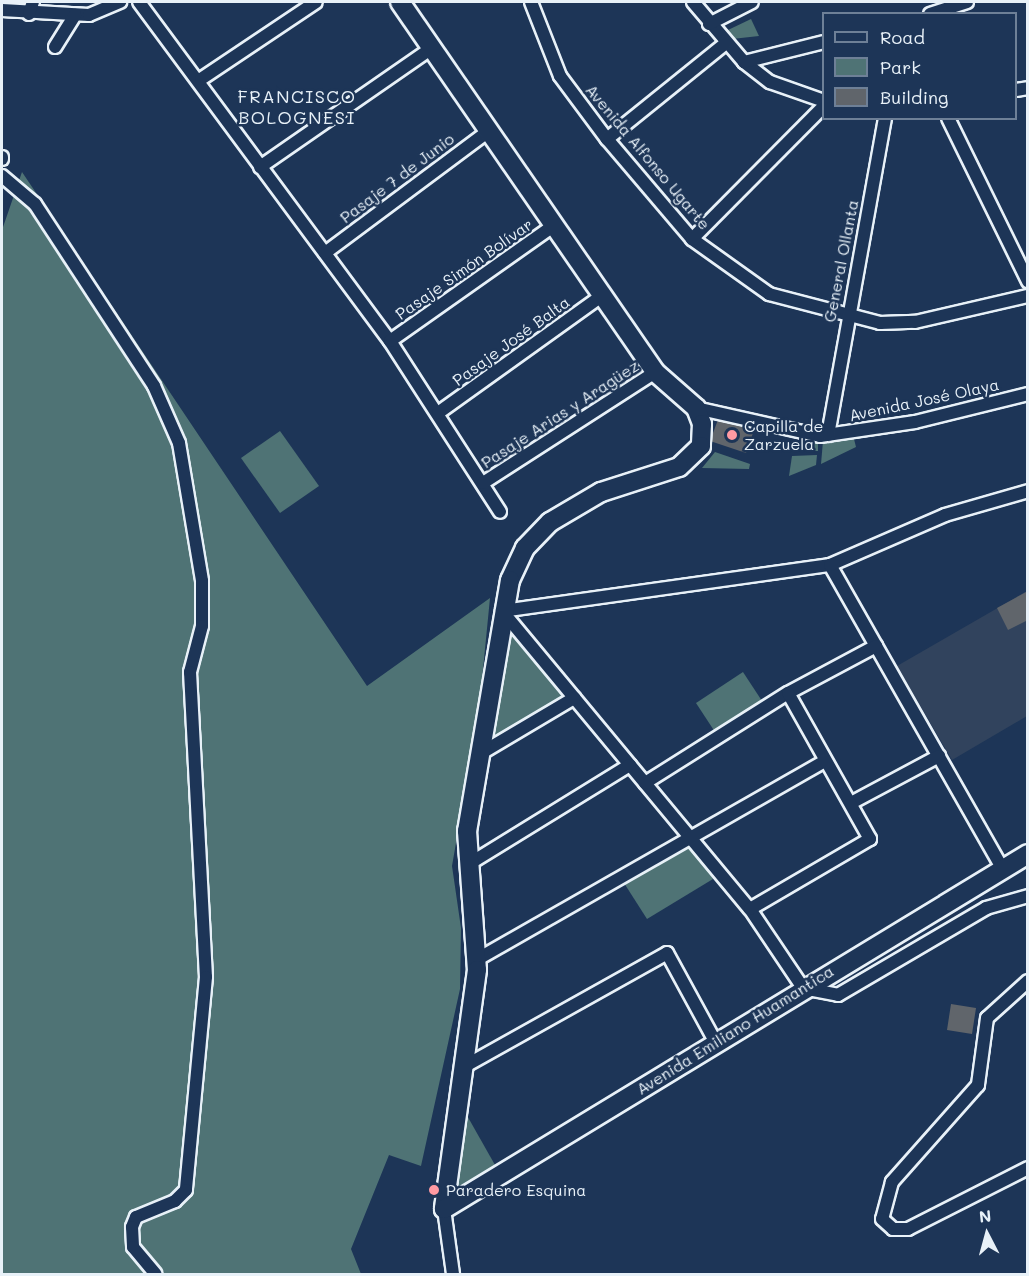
<!DOCTYPE html>
<html>
<head>
<meta charset="utf-8">
<style>
	body { margin:0 }
	#map { position:relative; width:1029px; height:1276px; overflow:hidden; background:#1d3557; font-family:Mali,sans-serif }
	div>[style] { position:absolute }
	[style*='--x'] { left:calc(var(--x)*1px); top:calc(var(--y)*1px); width:calc(var(--w)*1px); rotate:calc(var(--a)*1deg) }
	.built>* { inset:0; background:#31435d }
	.green>* { inset:0; background:#4f7375 }
	.building>* { inset:0; background:#60656b }
	.roads { filter:drop-shadow(2px 0 #e8f1f8) drop-shadow(-2px 0 #e8f1f8) drop-shadow(0 2px #e8f1f8) drop-shadow(0 -2px #e8f1f8) }
	.street>* { height:12px; margin:-6px; padding:0 6px; transform-origin:6px; border-radius:6px; background:#1d3557 }
	.secondary>* { height:18px; margin:-9px; padding:0 9px; transform-origin:9px; border-radius:9px; background:#1d3557 }
	.dots>* { width:16px; height:16px; translate:-50% -50%; box-sizing:border-box; border:3px solid #1d3557; border-radius:50% }
	span { translate:-50% -50%; white-space:nowrap; text-align:center; line-height:1.15; -webkit-text-stroke:5px #1d3557; paint-order:stroke }
	.street-label { font-size:16px; color:#e8f1f8 }
	.poi-label { font-size:16px; color:#e8f1f8 }
	.left { translate:0 -50%; text-align:left }
	.neighbourhood-label { font-size:18px; color:#e8f1f8; letter-spacing:1.5px }
	.frame { position:absolute; inset:0; border:3px solid #e8f1f8; pointer-events:none }
	.legend { position:absolute; left:822px; top:12px; width:195px; height:108px; box-sizing:border-box; background:#1d3557; border:2px solid #6e8097; margin:0; padding:8px 10px; list-style:none; font-size:18px; color:#e8f1f8 }
	.legend li { display:flex; align-items:center; gap:12px; height:30px }
	.legend b { width:30px; border:2px solid #6e8097 }
	.north { position:absolute; left:957px; top:1204px; width:60px; height:60px; -webkit-text-stroke:4px #1d3557; paint-order:stroke; rotate:354deg; font-size:16px; font-weight:700; line-height:24px; text-align:center; color:#e8f1f8 }
	.north::after { content:''; display:block; margin:auto; width:21px; height:27px; background:#e8f1f8; clip-path:polygon(50% 0,100% 100%,50% 72%,0 100%) }
</style>
</head>
<body>
<div id="map">
	<div class="built">
		<i style="clip-path:polygon(1027px 591px,1027px 716px,952px 760px,897px 666px)"></i>
	</div>
	<div class="green">
		<i style="clip-path:polygon(751px 19px,759px 36px,732px 39px,728px 30px)"></i>
		<i style="clip-path:polygon(22px 172px,367px 686px,490px 598px,479px 710px,452px 866px,461px 928px,460px 989px,421px 1166px,389px 1155px,351px 1249px,361px 1274px,2px 1274px,2px 230px)"></i>
		<i style="clip-path:polygon(280px 431px,319px 486px,280px 513px,241px 458px)"></i>
		<i style="clip-path:polygon(854px 439px,856px 447px,821px 464px,823px 441px)"></i>
		<i style="clip-path:polygon(789px 441px,818px 442px,818px 451px,791px 451px)"></i>
		<i style="clip-path:polygon(715px 452px,750px 464px,749px 469px,702px 468px)"></i>
		<i style="clip-path:polygon(817px 455px,816px 465px,789px 476px,792px 456px)"></i>
		<i style="clip-path:polygon(502px 611px,574px 698px,478px 755px)"></i>
		<i style="clip-path:polygon(743px 672px,762px 701px,715px 732px,696px 703px)"></i>
		<i style="clip-path:polygon(693px 841px,713px 879px,647px 919px,624px 883px)"></i>
		<i style="clip-path:polygon(465px 1112px,495px 1165px,453px 1196px)"></i>
	</div>
	<div class="building">
		<i style="clip-path:polygon(719px 417px,754px 430px,746px 453px,710px 441px)"></i>
		<i style="clip-path:polygon(1028px 591px,1028px 620px,1008px 630px,997px 608px)"></i>
		<i style="clip-path:polygon(951px 1004px,976px 1008px,972px 1034px,947px 1030px)"></i>
	</div>
	<div class="roads">
		<div class="street">
			<i style="--x:139;--y:2;--w:422;--a:53.5"></i>
			<i style="--x:390;--y:341;--w:203;--a:57.2"></i>
			<i style="--x:531;--y:2;--w:79;--a:68.6"></i>
			<i style="--x:560;--y:76;--w:79;--a:53.3"></i>
			<i style="--x:607;--y:139;--w:131;--a:49.6"></i>
			<i style="--x:692;--y:239;--w:95;--a:35.5"></i>
			<i style="--x:769;--y:294;--w:115;--a:14.6"></i>
			<i style="--x:880;--y:323;--w:35;--a:-2"></i>
			<i style="--x:915;--y:322;--w:116;--a:-13"></i>
			<i style="--x:693;--y:2;--w:79;--a:49.6"></i>
			<i style="--x:744;--y:62;--w:33;--a:38"></i>
			<i style="--x:770;--y:82;--w:57;--a:19.4"></i>
			<i style="--x:2;--y:10;--w:87;--a:3.3"></i>
			<i style="--x:89;--y:15;--w:34;--a:-23"></i>
			<i style="--x:29;--y:14;--w:13;--a:-72"></i>
			<i style="--x:930;--y:14;--w:39;--a:-18"></i>
			<i style="--x:709;--y:24;--w:48;--a:-27.1"></i>
			<i style="--x:55;--y:47;--w:38;--a:-58"></i>
			<i style="--x:744;--y:62;--w:82;--a:-14"></i>
			<i style="--x:201;--y:79;--w:138;--a:-33.8"></i>
			<i style="--x:1016;--y:90;--w:12;--a:-9"></i>
			<i style="--x:948;--y:118;--w:182;--a:63.9"></i>
			<i style="--x:607;--y:139;--w:153;--a:-38.9"></i>
			<i style="--x:2;--y:157;--w:2;--a:90"></i>
			<i style="--x:260;--y:167;--w:209;--a:-34.7"></i>
			<i style="--x:2;--y:176;--w:43;--a:40.3"></i>
			<i style="--x:35;--y:204;--w:217;--a:56.8"></i>
			<i style="--x:154;--y:386;--w:62;--a:66.3"></i>
			<i style="--x:179;--y:443;--w:140;--a:80.5"></i>
			<i style="--x:202;--y:581;--w:45;--a:90"></i>
			<i style="--x:202;--y:626;--w:48;--a:104.6"></i>
			<i style="--x:190;--y:672;--w:305;--a:87"></i>
			<i style="--x:206;--y:977;--w:214;--a:95.4"></i>
			<i style="--x:186;--y:1190;--w:16;--a:135"></i>
			<i style="--x:175;--y:1201;--w:42;--a:157.7"></i>
			<i style="--x:136;--y:1217;--w:11;--a:112"></i>
			<i style="--x:132;--y:1227;--w:20;--a:87"></i>
			<i style="--x:133;--y:1247;--w:35;--a:50"></i>
			<i style="--x:692;--y:239;--w:187;--a:-45.2"></i>
			<i style="--x:325;--y:253;--w:206;--a:-36.7"></i>
			<i style="--x:390;--y:341;--w:203;--a:-35.2"></i>
			<i style="--x:696;--y:408;--w:127;--a:12.7"></i>
			<i style="--x:820;--y:436;--w:96;--a:-8.4"></i>
			<i style="--x:915;--y:422;--w:116;--a:-13.9"></i>
			<i style="--x:438;--y:413;--w:203;--a:-35.6"></i>
			<i style="--x:828;--y:435;--w:322;--a:-79.8"></i>
			<i style="--x:483;--y:483;--w:205;--a:-32.8"></i>
			<i style="--x:830;--y:565;--w:348;--a:60.4"></i>
			<i style="--x:502;--y:611;--w:331;--a:-8"></i>
			<i style="--x:830;--y:565;--w:125;--a:-23.5"></i>
			<i style="--x:945;--y:515;--w:86;--a:-16.1"></i>
			<i style="--x:503;--y:612;--w:386;--a:50.3"></i>
			<i style="--x:750;--y:909;--w:95;--a:56.1"></i>
			<i style="--x:803;--y:988;--w:36;--a:11"></i>
			<i style="--x:838;--y:995;--w:172;--a:-30.4"></i>
			<i style="--x:986;--y:908;--w:44;--a:-15.9"></i>
			<i style="--x:478;--y:755;--w:112;--a:-30.7"></i>
			<i style="--x:645;--y:783;--w:169;--a:-32.2"></i>
			<i style="--x:788;--y:693;--w:100;--a:-28.1"></i>
			<i style="--x:851;--y:803;--w:100;--a:-28.1"></i>
			<i style="--x:469;--y:864;--w:189;--a:-31.6"></i>
			<i style="--x:750;--y:909;--w:139;--a:-30.3"></i>
			<i style="--x:870;--y:839;--w:167;--a:-119.3"></i>
			<i style="--x:476;--y:960;--w:402;--a:-29.7"></i>
			<i style="--x:1028;--y:981;--w:55;--a:137.9"></i>
			<i style="--x:987;--y:1018;--w:68;--a:97.7"></i>
			<i style="--x:978;--y:1085;--w:130;--a:131.6"></i>
			<i style="--x:892;--y:1182;--w:38;--a:105"></i>
			<i style="--x:882;--y:1219;--w:15;--a:42"></i>
			<i style="--x:893;--y:1229;--w:15;--a:0"></i>
			<i style="--x:908;--y:1229;--w:135;--a:-26.9"></i>
			<i style="--x:467;--y:1065;--w:229;--a:-29.2"></i>
			<i style="--x:667;--y:953;--w:100;--a:61.4"></i>
			<i style="--x:444;--y:1209;--w:66;--a:82.1"></i>
		</div>
		<div class="secondary">
			<i style="--x:400;--y:2;--w:449;--a:55.4"></i>
			<i style="--x:655;--y:372;--w:55;--a:41.3"></i>
			<i style="--x:696;--y:408;--w:17;--a:69"></i>
			<i style="--x:702;--y:424;--w:22;--a:93"></i>
			<i style="--x:701;--y:446;--w:30;--a:136"></i>
			<i style="--x:679;--y:467;--w:82;--a:162.2"></i>
			<i style="--x:601;--y:492;--w:59;--a:149.5"></i>
			<i style="--x:550;--y:522;--w:36;--a:134"></i>
			<i style="--x:525;--y:548;--w:35;--a:115"></i>
			<i style="--x:510;--y:580;--w:255;--a:99.7"></i>
			<i style="--x:467;--y:831;--w:139;--a:85.9"></i>
			<i style="--x:477;--y:970;--w:241;--a:97.9"></i>
			<i style="--x:444;--y:1209;--w:683;--a:-31.29"></i>
		</div>
	</div>
	<div class="dots">
		<i style="left:732px;top:435px;background:#ff9aa2"></i>
		<i style="left:434px;top:1190px;background:#ff9aa2"></i>
	</div>
	<div class="street-label">
		<span style="left:648px;top:157px;rotate:50deg">Avenida Alfonso Ugarte</span>
		<span style="left:397px;top:178px;rotate:-37deg">Pasaje 7 de Junio</span>
		<span style="left:841px;top:261px;rotate:-79deg">General Ollanta</span>
		<span style="left:464px;top:269px;rotate:-35deg">Pasaje Simón Bolívar</span>
		<span style="left:511px;top:341px;rotate:-36deg">Pasaje José Balta</span>
		<span style="left:924px;top:400px;rotate:-12deg">Avenida José Olaya</span>
		<span style="left:560px;top:414px;rotate:-33deg">Pasaje Arias y Aragüez</span>
		<span style="left:735px;top:1030px;rotate:-32deg">Avenida Emiliano Huamantica</span>
	</div>
	<div class="poi-label">
		<span class="left" style="left:744px;top:435px">Capilla de<br>Zarzuela</span>
		<span class="left" style="left:446px;top:1190px">Paradero Esquina</span>
	</div>
	<div class="neighbourhood-label">
		<span style="left:297px;top:107px">FRANCISCO<br>BOLOGNESI</span>
	</div>
	<div class="frame"></div>
	<ul class="legend">
	<li><b style="height:8px;background:#1d3557"></b>Road</li>
	<li><b style="height:16px;background:#4f7375"></b>Park</li>
	<li><b style="height:16px;background:#60656b"></b>Building</li>
	</ul>
	<div class="north">N</div>
</div>
</body>
</html>
